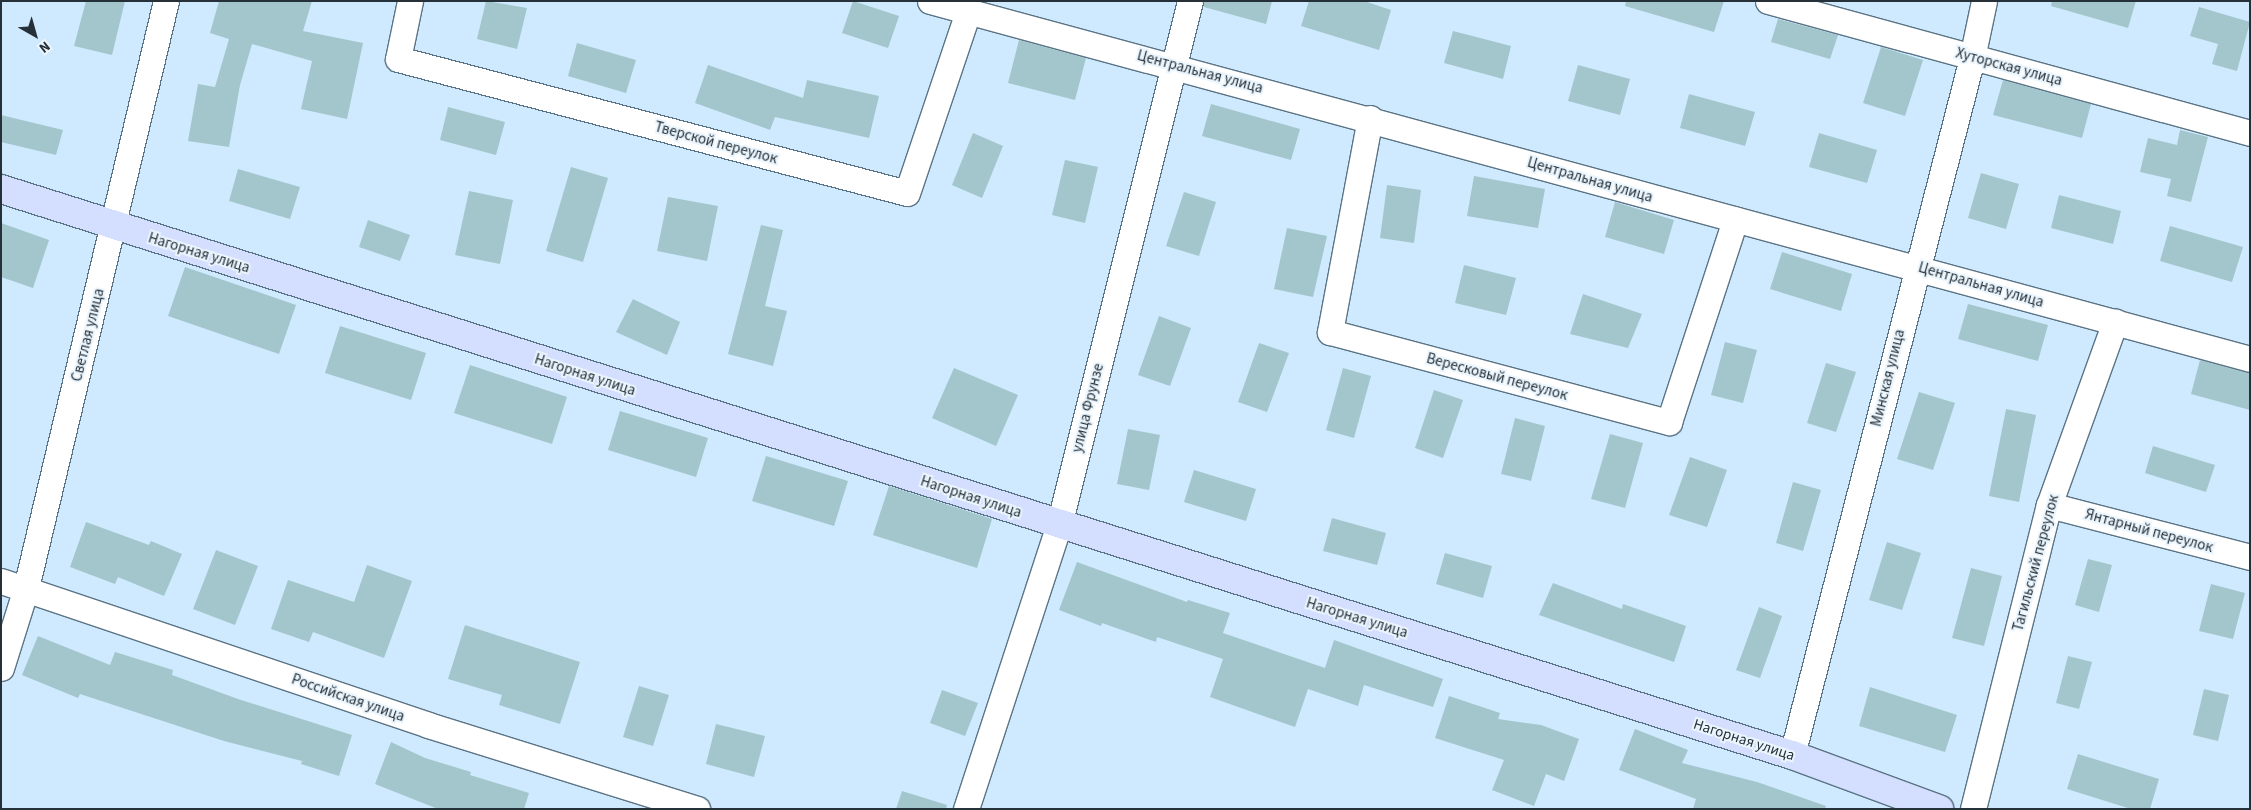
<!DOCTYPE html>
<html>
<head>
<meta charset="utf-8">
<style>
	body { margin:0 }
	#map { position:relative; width:2251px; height:810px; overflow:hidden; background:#cfeafe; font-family:"Source Sans 3",sans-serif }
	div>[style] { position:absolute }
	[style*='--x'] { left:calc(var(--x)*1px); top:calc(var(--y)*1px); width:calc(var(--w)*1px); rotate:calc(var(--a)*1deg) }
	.building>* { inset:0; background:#a2c6cc }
	.roads { filter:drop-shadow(1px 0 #5b7485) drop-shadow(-1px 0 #5b7485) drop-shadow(0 1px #5b7485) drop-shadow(0 -1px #5b7485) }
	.street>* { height:25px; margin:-12.5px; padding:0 12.5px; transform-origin:12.5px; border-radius:12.5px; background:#fff }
	.secondary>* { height:28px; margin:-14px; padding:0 14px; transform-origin:14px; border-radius:14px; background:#d4dfff }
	span { translate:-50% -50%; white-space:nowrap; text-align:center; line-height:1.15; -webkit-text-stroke:4px #eaf5fd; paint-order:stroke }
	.street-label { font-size:15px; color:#263038 }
	.frame { position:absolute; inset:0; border:2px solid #263038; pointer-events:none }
	.north { position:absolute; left:10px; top:10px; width:50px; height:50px; -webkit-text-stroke:4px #eaf5fd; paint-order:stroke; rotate:142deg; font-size:14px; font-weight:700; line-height:20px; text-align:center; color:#263038 }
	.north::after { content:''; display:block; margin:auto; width:18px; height:22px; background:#263038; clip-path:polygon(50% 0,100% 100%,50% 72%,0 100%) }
</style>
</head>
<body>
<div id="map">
	<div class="building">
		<i style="clip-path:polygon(86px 1px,125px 1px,112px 55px,74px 46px)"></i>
		<i style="clip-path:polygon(219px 1px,312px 1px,303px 31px,363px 43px,347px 119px,301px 109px,312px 61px,252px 44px,240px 85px,229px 147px,188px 141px,198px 84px,215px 87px,229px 39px,210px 33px)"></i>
		<i style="clip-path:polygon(486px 1px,527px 8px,517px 49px,477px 39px)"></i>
		<i style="clip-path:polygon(853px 1px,899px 16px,888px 48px,842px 33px)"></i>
		<i style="clip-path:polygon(1204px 1px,1272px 1px,1266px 24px,1204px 7px)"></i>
		<i style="clip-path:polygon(1309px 1px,1364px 1px,1391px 10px,1379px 50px,1301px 26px)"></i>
		<i style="clip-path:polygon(1626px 1px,1724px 1px,1714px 32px,1625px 6px)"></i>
		<i style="clip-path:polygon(2052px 1px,2136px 1px,2128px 28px,2051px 6px)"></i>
		<i style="clip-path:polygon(2199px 7px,2250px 22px,2237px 71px,2212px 64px,2218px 44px,2190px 36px)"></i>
		<i style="clip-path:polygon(1778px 19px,1838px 35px,1830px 59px,1771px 42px)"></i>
		<i style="clip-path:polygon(1453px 31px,1511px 46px,1503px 79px,1444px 63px)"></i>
		<i style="clip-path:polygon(1019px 40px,1086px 58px,1075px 100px,1008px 83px)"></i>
		<i style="clip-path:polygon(577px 43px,636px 60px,626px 93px,568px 76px)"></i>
		<i style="clip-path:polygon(1881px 47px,1923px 60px,1905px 116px,1863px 103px)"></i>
		<i style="clip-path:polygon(708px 65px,803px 98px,807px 80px,879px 96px,869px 138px,775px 117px,770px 130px,695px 103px)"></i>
		<i style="clip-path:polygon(1578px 65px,1630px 79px,1620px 115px,1568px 101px)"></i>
		<i style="clip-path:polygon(2003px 80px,2091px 104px,2082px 138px,1993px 115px)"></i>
		<i style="clip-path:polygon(1689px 94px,1755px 112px,1745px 146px,1680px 128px)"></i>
		<i style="clip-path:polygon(1211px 104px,1300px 129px,1291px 160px,1202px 136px)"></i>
		<i style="clip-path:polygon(448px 107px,505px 122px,496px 155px,440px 140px)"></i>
		<i style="clip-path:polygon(1px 115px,63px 130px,56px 155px,1px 142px)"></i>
		<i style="clip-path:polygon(2180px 130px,2208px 137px,2191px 202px,2167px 196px,2171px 179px,2140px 172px,2148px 138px,2177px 145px)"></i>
		<i style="clip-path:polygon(973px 133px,1003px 146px,982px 198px,952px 185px)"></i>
		<i style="clip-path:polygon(1819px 133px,1877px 150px,1867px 183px,1809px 167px)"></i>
		<i style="clip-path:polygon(1065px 160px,1098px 167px,1085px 223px,1052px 215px)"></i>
		<i style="clip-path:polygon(571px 167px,608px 178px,583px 262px,546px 251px)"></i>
		<i style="clip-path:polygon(238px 169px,300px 187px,290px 219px,229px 201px)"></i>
		<i style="clip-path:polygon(1981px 173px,2019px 184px,2006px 229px,1968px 218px)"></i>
		<i style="clip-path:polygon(1474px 176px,1545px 189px,1538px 228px,1467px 216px)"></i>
		<i style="clip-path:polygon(1387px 185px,1421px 190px,1414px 243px,1380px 238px)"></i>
		<i style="clip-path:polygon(469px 191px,513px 200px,500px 264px,455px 255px)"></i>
		<i style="clip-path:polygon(1184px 192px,1216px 202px,1199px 256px,1166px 246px)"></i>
		<i style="clip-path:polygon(2059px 195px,2121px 211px,2113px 244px,2051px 228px)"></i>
		<i style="clip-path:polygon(668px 197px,718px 206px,707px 261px,657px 251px)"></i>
		<i style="clip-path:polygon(1615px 202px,1674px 220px,1664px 254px,1605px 237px)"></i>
		<i style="clip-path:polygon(368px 220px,410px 235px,400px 261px,359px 247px)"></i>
		<i style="clip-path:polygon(1px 223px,49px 240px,33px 288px,1px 277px)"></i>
		<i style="clip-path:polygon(761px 225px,783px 230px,765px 306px,787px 311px,773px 366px,728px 354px)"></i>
		<i style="clip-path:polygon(2170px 226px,2243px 247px,2232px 282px,2160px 261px)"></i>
		<i style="clip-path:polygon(1287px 228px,1327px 236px,1313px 297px,1274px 289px)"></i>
		<i style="clip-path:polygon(1782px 252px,1852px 274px,1841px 311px,1770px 289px)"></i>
		<i style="clip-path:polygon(1464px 265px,1516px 278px,1506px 315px,1455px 303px)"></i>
		<i style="clip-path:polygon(185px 267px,296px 305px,279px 354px,168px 316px)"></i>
		<i style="clip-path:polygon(1583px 294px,1642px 314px,1628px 348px,1570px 334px)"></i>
		<i style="clip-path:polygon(633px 299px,680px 322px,667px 355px,616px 332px)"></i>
		<i style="clip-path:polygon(1968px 304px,2048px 325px,2038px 361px,1958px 339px)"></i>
		<i style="clip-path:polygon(1159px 316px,1191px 328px,1170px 386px,1138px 375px)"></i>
		<i style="clip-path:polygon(340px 326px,426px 353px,411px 400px,325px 373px)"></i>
		<i style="clip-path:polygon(1725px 342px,1757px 350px,1743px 403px,1711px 395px)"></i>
		<i style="clip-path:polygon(1259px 343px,1289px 353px,1267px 412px,1238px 402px)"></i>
		<i style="clip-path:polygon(2200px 360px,2250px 373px,2250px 410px,2191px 394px)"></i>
		<i style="clip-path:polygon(1826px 363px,1856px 372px,1836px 432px,1807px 423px)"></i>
		<i style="clip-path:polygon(470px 365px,567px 397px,552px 444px,454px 413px)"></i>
		<i style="clip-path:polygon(954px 368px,1018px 395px,996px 446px,932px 418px)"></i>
		<i style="clip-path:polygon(1343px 368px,1371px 376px,1354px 438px,1326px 430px)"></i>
		<i style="clip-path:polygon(1434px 390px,1463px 400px,1443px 458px,1415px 448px)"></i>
		<i style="clip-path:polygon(1919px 392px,1955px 403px,1933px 470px,1897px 459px)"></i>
		<i style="clip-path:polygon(2006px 409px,2036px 415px,2019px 502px,1989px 496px)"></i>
		<i style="clip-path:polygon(620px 411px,708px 438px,696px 477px,608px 450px)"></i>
		<i style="clip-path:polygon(1515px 418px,1545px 426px,1531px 481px,1501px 474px)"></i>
		<i style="clip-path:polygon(1128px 429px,1160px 435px,1149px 490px,1117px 484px)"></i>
		<i style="clip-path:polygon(1610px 434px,1643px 443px,1625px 508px,1591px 499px)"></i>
		<i style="clip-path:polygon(2153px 446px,2215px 465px,2206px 492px,2145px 473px)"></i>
		<i style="clip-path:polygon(766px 456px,848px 481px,834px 526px,752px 501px)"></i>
		<i style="clip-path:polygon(1690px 457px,1727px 470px,1707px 527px,1669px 515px)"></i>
		<i style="clip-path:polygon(1194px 470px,1256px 489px,1246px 521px,1184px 502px)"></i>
		<i style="clip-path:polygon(1793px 482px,1821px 490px,1803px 551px,1776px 543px)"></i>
		<i style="clip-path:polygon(889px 486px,992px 519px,977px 568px,873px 535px)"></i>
		<i style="clip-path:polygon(1332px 518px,1386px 533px,1377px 565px,1323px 551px)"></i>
		<i style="clip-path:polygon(86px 522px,149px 545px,151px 541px,182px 554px,164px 596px,118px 577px,115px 584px,70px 567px)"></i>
		<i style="clip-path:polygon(1887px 542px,1921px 553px,1902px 610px,1869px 600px)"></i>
		<i style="clip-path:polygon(216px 550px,258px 566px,235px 625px,193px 609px)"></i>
		<i style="clip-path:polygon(1445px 553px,1492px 566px,1483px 598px,1436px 584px)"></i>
		<i style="clip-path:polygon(2088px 559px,2112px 565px,2099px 612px,2075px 605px)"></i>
		<i style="clip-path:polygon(1077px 562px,1187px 602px,1188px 600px,1230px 613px,1223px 633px,1325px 668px,1334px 640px,1443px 679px,1433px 707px,1364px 685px,1358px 706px,1308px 689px,1295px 727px,1210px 697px,1223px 659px,1157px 637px,1156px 642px,1102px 623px,1101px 626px,1059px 610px)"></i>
		<i style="clip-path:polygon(367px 565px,412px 581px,384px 658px,313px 632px,309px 642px,271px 629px,288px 580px,354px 602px)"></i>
		<i style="clip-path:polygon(1971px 568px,2002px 576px,1984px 646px,1952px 638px)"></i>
		<i style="clip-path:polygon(1553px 583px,1622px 609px,1623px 604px,1686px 626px,1674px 662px,1539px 615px)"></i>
		<i style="clip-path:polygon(2211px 584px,2245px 593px,2233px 639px,2199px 631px)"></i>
		<i style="clip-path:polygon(1759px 607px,1782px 616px,1760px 678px,1736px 670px)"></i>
		<i style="clip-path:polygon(465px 625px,580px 662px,560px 724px,499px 705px,502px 695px,448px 679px)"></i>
		<i style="clip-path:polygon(38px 636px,110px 665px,115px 652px,173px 670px,172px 675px,238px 699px,352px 735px,339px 776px,301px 764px,302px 761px,224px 741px,80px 694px,78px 698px,22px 675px)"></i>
		<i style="clip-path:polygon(2068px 656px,2092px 662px,2079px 709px,2056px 703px)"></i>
		<i style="clip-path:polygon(639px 686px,669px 695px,653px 746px,623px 737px)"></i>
		<i style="clip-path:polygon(1870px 687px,1957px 715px,1945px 752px,1859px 726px)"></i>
		<i style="clip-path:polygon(2204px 689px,2229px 695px,2218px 741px,2193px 735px)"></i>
		<i style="clip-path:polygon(942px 690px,978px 703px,965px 736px,930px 723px)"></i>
		<i style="clip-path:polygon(1449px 696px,1500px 713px,1498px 719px,1541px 725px,1579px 739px,1564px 781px,1546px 774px,1534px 806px,1492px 790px,1504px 760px,1435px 738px)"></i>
		<i style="clip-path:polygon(716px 724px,765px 736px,754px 777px,706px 764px)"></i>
		<i style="clip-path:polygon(1635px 729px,1688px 750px,1682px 763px,1757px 782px,1826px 806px,1825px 809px,1693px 809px,1696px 799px,1619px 770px)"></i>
		<i style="clip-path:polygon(391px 742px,425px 758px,471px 772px,470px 775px,529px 793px,524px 809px,438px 809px,375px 784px)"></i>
		<i style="clip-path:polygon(2078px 754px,2159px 779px,2150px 809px,2131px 809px,2067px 789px)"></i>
		<i style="clip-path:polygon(902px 791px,947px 805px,946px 809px,896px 809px)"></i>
	</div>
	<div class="roads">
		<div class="street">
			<i style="--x:410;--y:1;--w:59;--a:101.7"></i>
			<i style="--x:398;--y:59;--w:526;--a:14.75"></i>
			<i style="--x:907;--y:193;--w:191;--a:-71.4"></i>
			<i style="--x:930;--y:1;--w:1368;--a:15.17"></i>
			<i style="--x:1768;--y:1;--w:500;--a:15.3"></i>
			<i style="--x:1370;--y:118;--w:218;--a:100.6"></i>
			<i style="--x:1330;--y:332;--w:351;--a:14.9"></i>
			<i style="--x:1669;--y:422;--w:213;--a:-71.9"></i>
			<i style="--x:2049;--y:505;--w:208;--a:14.5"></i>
			<i style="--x:1;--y:581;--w:451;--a:18.6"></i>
			<i style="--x:428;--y:725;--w:282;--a:17.3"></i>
			<i style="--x:1;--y:668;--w:84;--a:-72.6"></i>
			<i style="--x:26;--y:588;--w:603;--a:-76.59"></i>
			<i style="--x:1792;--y:755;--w:720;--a:-75.52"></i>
			<i style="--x:1972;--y:58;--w:58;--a:-78.1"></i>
			<i style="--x:966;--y:809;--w:299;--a:-71.9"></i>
			<i style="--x:1059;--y:525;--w:540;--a:-75.96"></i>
			<i style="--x:1973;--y:809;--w:313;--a:-76"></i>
			<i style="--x:2049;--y:505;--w:195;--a:-70.2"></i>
		</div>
		<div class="secondary">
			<i style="--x:1;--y:189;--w:1878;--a:17.54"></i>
			<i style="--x:1792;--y:755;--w:157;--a:20.2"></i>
		</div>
	</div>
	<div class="street-label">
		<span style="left:2009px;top:67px;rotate:15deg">Хуторская улица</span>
		<span style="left:1200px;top:72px;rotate:15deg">Центральная улица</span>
		<span style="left:716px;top:143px;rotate:15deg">Тверской переулок</span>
		<span style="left:1590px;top:180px;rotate:16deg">Центральная улица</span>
		<span style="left:199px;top:253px;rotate:17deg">Нагорная улица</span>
		<span style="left:1981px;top:285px;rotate:16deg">Центральная улица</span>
		<span style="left:88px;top:335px;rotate:-76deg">Светлая улица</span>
		<span style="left:585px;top:375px;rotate:18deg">Нагорная улица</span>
		<span style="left:1497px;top:377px;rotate:15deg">Вересковый переулок</span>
		<span style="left:1888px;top:378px;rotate:-76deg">Минская улица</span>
		<span style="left:1088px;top:408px;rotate:-76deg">улица Фрунзе</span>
		<span style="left:971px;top:497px;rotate:18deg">Нагорная улица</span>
		<span style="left:2149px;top:531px;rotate:15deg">Янтарный переулок</span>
		<span style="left:2036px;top:563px;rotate:-75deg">Тагильский переулок</span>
		<span style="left:1357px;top:618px;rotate:17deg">Нагорная улица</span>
		<span style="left:348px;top:698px;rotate:19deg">Российская улица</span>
		<span style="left:1744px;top:740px;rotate:18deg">Нагорная улица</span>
	</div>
	<div class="frame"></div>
	<div class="north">N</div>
</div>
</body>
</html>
